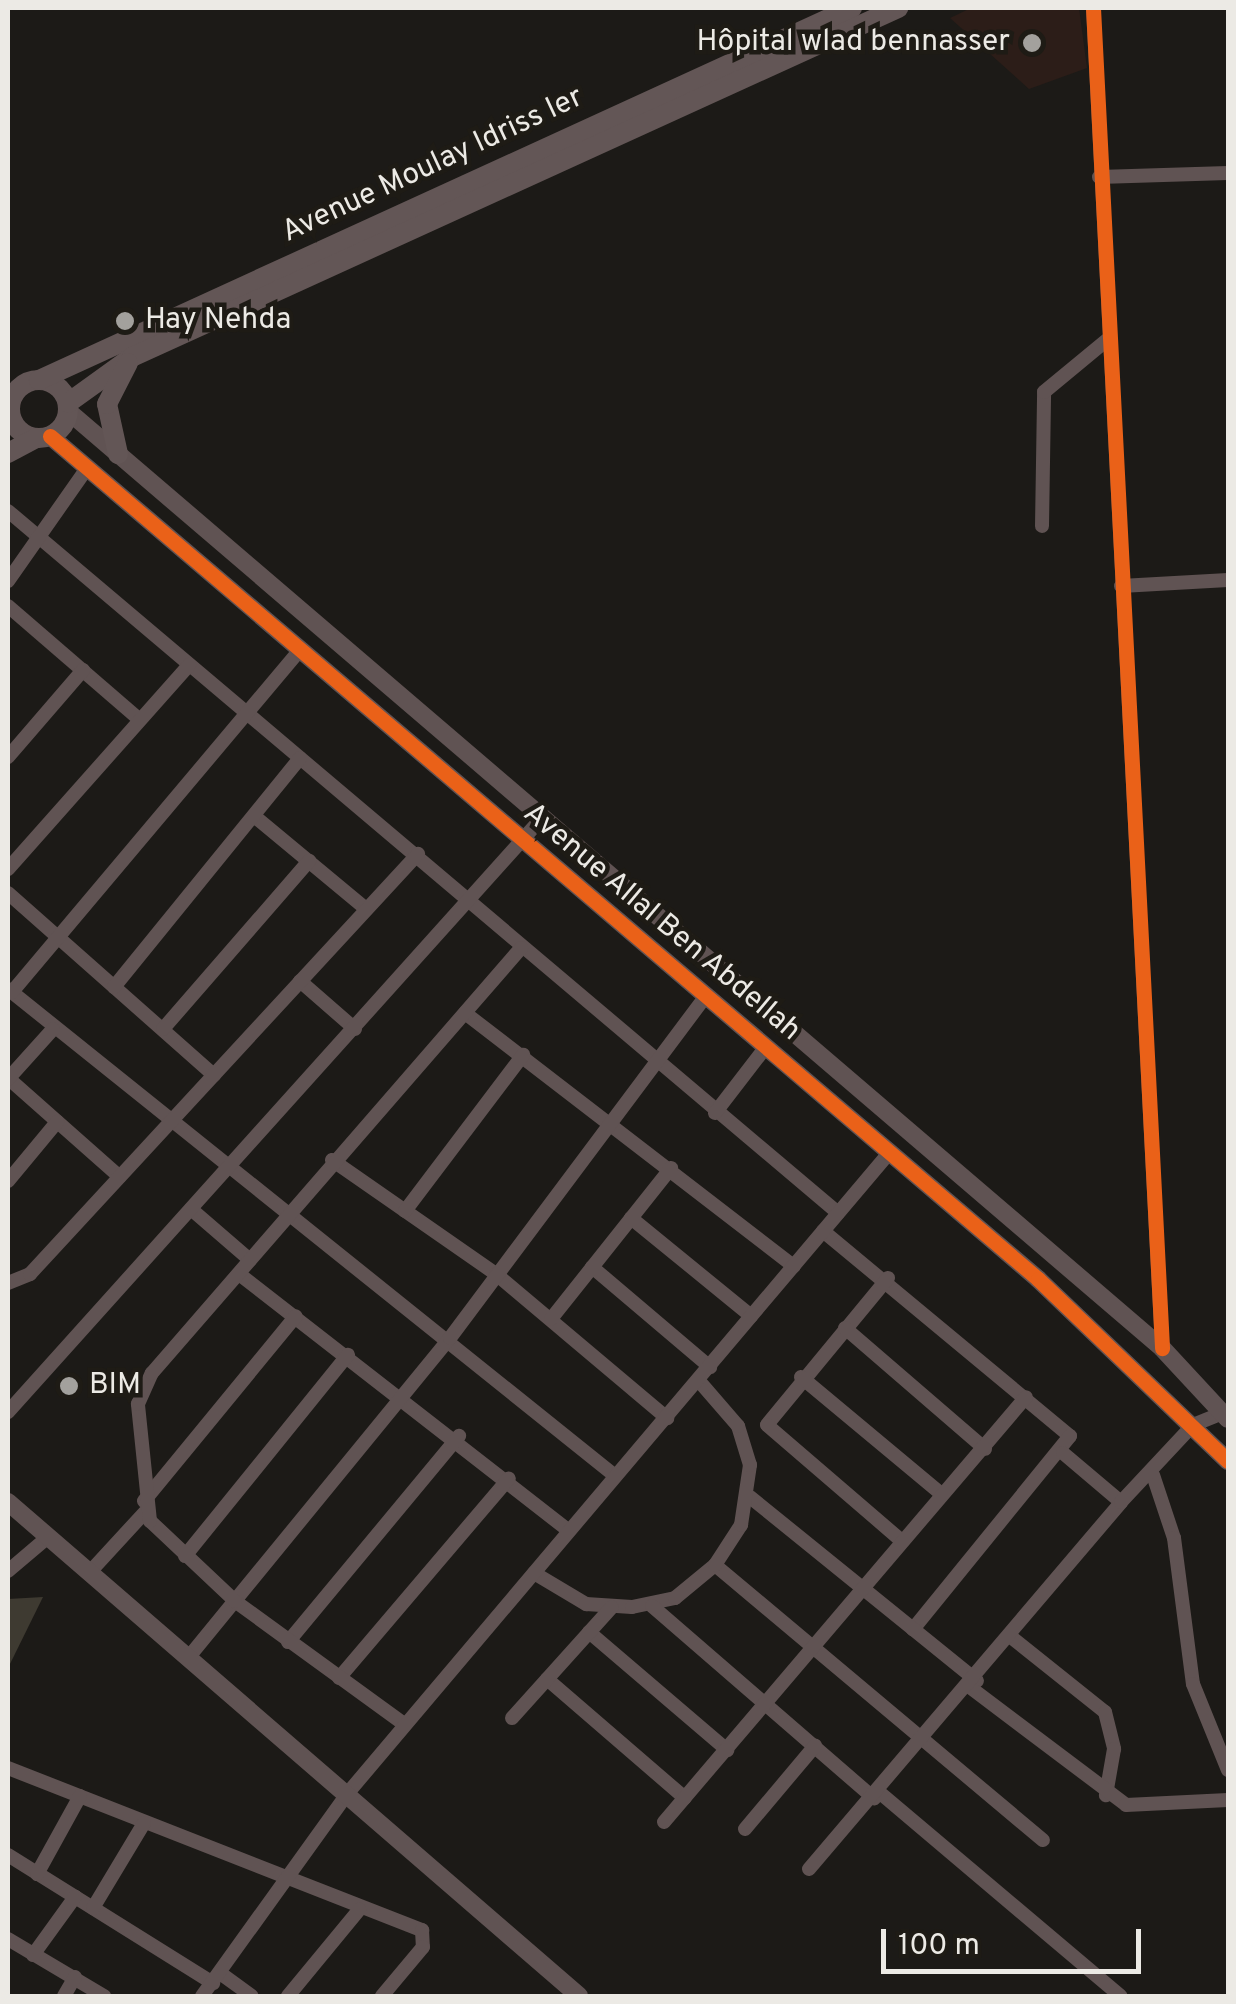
<!DOCTYPE html>
<html>
<head>
<meta charset="utf-8">
<style>
	body { margin:0 }
	#map { position:relative; width:1236px; height:2004px; overflow:hidden; background:#1c1a17; font-family:Overpass,sans-serif }
	div>[style] { position:absolute }
	[style*='--x'] { left:calc(var(--x)*1px); top:calc(var(--y)*1px); width:calc(var(--w)*1px); rotate:calc(var(--a)*1deg) }
	.medical>* { inset:0; background:#2c1d18 }
	.building>* { inset:0; background:#3e3a31 }
	.minor>* { height:14px; margin:-7px; padding:0 7px; transform-origin:7px; border-radius:7px; background:#605353 }
	.tertiary>* { height:18px; margin:-9px; padding:0 9px; transform-origin:9px; border-radius:9px; background:#605353 }
	.secondary>* { height:20px; margin:-10px; padding:0 10px; transform-origin:10px; border-radius:10px; background:#635656 }
	.secondary>.ring { margin:-10px; padding:0; box-sizing:content-box; background:none; border:20px solid #635656; border-radius:50% }
	.cycleway>* { height:15px; margin:-7.5px; padding:0 7.5px; transform-origin:7.5px; border-radius:7.5px; background:#ea6118 }
	.dots>* { width:28px; height:28px; translate:-50% -50%; box-sizing:border-box; border:5px solid #1e1b15; border-radius:50% }
	span { translate:-50% -50%; white-space:nowrap; text-align:center; line-height:1.15; -webkit-text-stroke:9px #1e1b15; paint-order:stroke }
	.poi-label { font-size:30px; color:#eceae5 }
	.right { translate:-100% -50%; text-align:right }
	.left { translate:0 -50%; text-align:left }
	.street-label { font-size:30px; color:#eceae5 }
	.frame { position:absolute; inset:0; border:10px solid #eceae5; pointer-events:none }
	.scale { position:absolute; left:881px; top:1929px; width:260px; height:45px; box-sizing:border-box; border:5px solid #eceae5; border-top:0; padding-left:12px; font-size:30px; line-height:35px; white-space:nowrap; color:#eceae5; -webkit-text-stroke:8px #1e1b15; paint-order:stroke }
</style>
</head>
<body>
<div id="map">
	<div class="medical">
		<i style="clip-path:polygon(971px 8px,1079px 8px,1087px 68px,1029px 89px,950px 18px)"></i>
	</div>
	<div class="building">
		<i style="clip-path:polygon(43px 1597px,8px 1668px,8px 1599px)"></i>
	</div>
	<div class="minor">
		<i style="--x:1093;--y:8;--w:1342;--a:87.05"></i>
		<i style="--x:1099;--y:177;--w:129;--a:-1.8"></i>
		<i style="--x:8;--y:511;--w:1087;--a:40.22"></i>
		<i style="--x:1042;--y:526;--w:134;--a:-89.1"></i>
		<i style="--x:1044;--y:392;--w:83;--a:-39.6"></i>
		<i style="--x:8;--y:581;--w:138;--a:-55"></i>
		<i style="--x:1121;--y:586;--w:107;--a:-3.2"></i>
		<i style="--x:8;--y:606;--w:174;--a:40.8"></i>
		<i style="--x:8;--y:757;--w:115;--a:-49.2"></i>
		<i style="--x:254;--y:816;--w:144;--a:39.7"></i>
		<i style="--x:8;--y:869;--w:273;--a:-48.4"></i>
		<i style="--x:8;--y:893;--w:275;--a:41.5"></i>
		<i style="--x:300;--y:981;--w:73;--a:41.1"></i>
		<i style="--x:114;--y:987;--w:295;--a:-50.9"></i>
		<i style="--x:8;--y:989;--w:777;--a:38.73"></i>
		<i style="--x:12;--y:992;--w:447;--a:-49.9"></i>
		<i style="--x:465;--y:1013;--w:415;--a:37.6"></i>
		<i style="--x:163;--y:1029;--w:223;--a:-49"></i>
		<i style="--x:8;--y:1078;--w:149;--a:41.5"></i>
		<i style="--x:8;--y:1079;--w:67;--a:-48"></i>
		<i style="--x:715;--y:1113;--w:82;--a:-52.4"></i>
		<i style="--x:332;--y:1160;--w:200;--a:34.8"></i>
		<i style="--x:496;--y:1274;--w:224;--a:40.1"></i>
		<i style="--x:8;--y:1181;--w:77;--a:-50.3"></i>
		<i style="--x:191;--y:1209;--w:78;--a:40.8"></i>
		<i style="--x:405;--y:1211;--w:196;--a:-52.9"></i>
		<i style="--x:631;--y:1218;--w:155;--a:39.2"></i>
		<i style="--x:823;--y:1231;--w:321;--a:39.7"></i>
		<i style="--x:1070;--y:1436;--w:249;--a:129.1"></i>
		<i style="--x:592;--y:1267;--w:155;--a:40.3"></i>
		<i style="--x:239;--y:1274;--w:418;--a:37.9"></i>
		<i style="--x:888;--y:1278;--w:190;--a:129.5"></i>
		<i style="--x:767;--y:1425;--w:178;--a:40.7"></i>
		<i style="--x:8;--y:1283;--w:24;--a:-22"></i>
		<i style="--x:30;--y:1274;--w:572;--a:-47.27"></i>
		<i style="--x:551;--y:1319;--w:193;--a:-51.5"></i>
		<i style="--x:845;--y:1328;--w:185;--a:40.8"></i>
		<i style="--x:801;--y:1377;--w:181;--a:39.8"></i>
		<i style="--x:8;--y:1412;--w:797;--a:-48.05"></i>
		<i style="--x:1063;--y:1453;--w:76;--a:40.2"></i>
		<i style="--x:1153;--y:1475;--w:66;--a:71.6"></i>
		<i style="--x:1174;--y:1538;--w:147;--a:82.6"></i>
		<i style="--x:1193;--y:1684;--w:93;--a:67.9"></i>
		<i style="--x:750;--y:1497;--w:292;--a:39"></i>
		<i style="--x:144;--y:1501;--w:239;--a:-50.6"></i>
		<i style="--x:185;--y:1556;--w:259;--a:-51"></i>
		<i style="--x:715;--y:1565;--w:428;--a:40"></i>
		<i style="--x:8;--y:1571;--w:52;--a:-40.4"></i>
		<i style="--x:89;--y:1573;--w:83;--a:-47.4"></i>
		<i style="--x:534;--y:1573;--w:61;--a:30.8"></i>
		<i style="--x:586;--y:1604;--w:46;--a:3.7"></i>
		<i style="--x:632;--y:1607;--w:44;--a:-11.8"></i>
		<i style="--x:675;--y:1598;--w:52;--a:-39.5"></i>
		<i style="--x:715;--y:1565;--w:48;--a:-57"></i>
		<i style="--x:741;--y:1525;--w:61;--a:-81.5"></i>
		<i style="--x:750;--y:1465;--w:41;--a:-107.1"></i>
		<i style="--x:738;--y:1426;--w:60;--a:-130.9"></i>
		<i style="--x:652;--y:1606;--w:294;--a:40.9"></i>
		<i style="--x:589;--y:1632;--w:182;--a:40.5"></i>
		<i style="--x:1011;--y:1637;--w:120;--a:38.6"></i>
		<i style="--x:1105;--y:1712;--w:38;--a:76"></i>
		<i style="--x:1114;--y:1749;--w:47;--a:99.9"></i>
		<i style="--x:288;--y:1642;--w:268;--a:-50.3"></i>
		<i style="--x:188;--y:1658;--w:414;--a:-50.7"></i>
		<i style="--x:450;--y:1338;--w:426;--a:-53.2"></i>
		<i style="--x:339;--y:1678;--w:262;--a:-49.6"></i>
		<i style="--x:547;--y:1679;--w:182;--a:40.8"></i>
		<i style="--x:971;--y:1688;--w:194;--a:37"></i>
		<i style="--x:1126;--y:1805;--w:102;--a:-2.8"></i>
		<i style="--x:512;--y:1718;--w:149;--a:-48"></i>
		<i style="--x:404;--y:1724;--w:209;--a:-144"></i>
		<i style="--x:235;--y:1601;--w:117;--a:-136.7"></i>
		<i style="--x:150;--y:1521;--w:118;--a:-95.9"></i>
		<i style="--x:138;--y:1404;--w:34;--a:-66"></i>
		<i style="--x:152;--y:1373;--w:563;--a:-49.03"></i>
		<i style="--x:8;--y:1768;--w:445;--a:21.4"></i>
		<i style="--x:422;--y:1930;--w:17;--a:87"></i>
		<i style="--x:423;--y:1947;--w:64;--a:129.9"></i>
		<i style="--x:879;--y:1792;--w:316;--a:40.2"></i>
		<i style="--x:664;--y:1822;--w:558;--a:-49.58"></i>
		<i style="--x:745;--y:1829;--w:109;--a:-49.9"></i>
		<i style="--x:8;--y:1855;--w:242;--a:32"></i>
		<i style="--x:809;--y:1869;--w:482;--a:-49.6"></i>
		<i style="--x:1121;--y:1502;--w:105;--a:-46.9"></i>
		<i style="--x:1193;--y:1425;--w:38;--a:-22"></i>
		<i style="--x:37;--y:1874;--w:89;--a:-61.1"></i>
		<i style="--x:93;--y:1908;--w:99;--a:-59"></i>
		<i style="--x:8;--y:1939;--w:112;--a:30.7"></i>
		<i style="--x:33;--y:1955;--w:72;--a:-54.1"></i>
		<i style="--x:220;--y:1973;--w:39;--a:36"></i>
		<i style="--x:64;--y:1996;--w:22;--a:-60"></i>
		<i style="--x:202;--y:1996;--w:249;--a:-54.3"></i>
		<i style="--x:347;--y:1794;--w:839;--a:-49.78"></i>
		<i style="--x:288;--y:1996;--w:112;--a:-50.5"></i>
	</div>
	<div class="tertiary">
		<i style="--x:68;--y:411;--w:1440;--a:40.58"></i>
		<i style="--x:1162;--y:1348;--w:97;--a:47.1"></i>
		<i style="--x:50;--y:436;--w:1299;--a:40.47"></i>
		<i style="--x:1038;--y:1279;--w:263;--a:43.8"></i>
		<i style="--x:8;--y:1502;--w:755;--a:40.86"></i>
	</div>
	<div class="secondary">
		<i class="ring" style="left:10px;top:380px;width:38px;height:38px"></i>
		<i style="--x:39;--y:380;--w:894;--a:-24.59"></i>
		<i style="--x:68;--y:403;--w:79;--a:-35.7"></i>
		<i style="--x:132;--y:357;--w:842;--a:-24.49"></i>
		<i style="--x:8;--y:453;--w:32;--a:-28"></i>
		<i style="--x:118;--y:454;--w:51;--a:-102.4"></i>
		<i style="--x:107;--y:404;--w:46;--a:-62.9"></i>
	</div>
	<div class="cycleway">
		<i style="--x:1093;--y:8;--w:1342;--a:87.05"></i>
		<i style="--x:50;--y:436;--w:1299;--a:40.47"></i>
		<i style="--x:1038;--y:1279;--w:263;--a:43.8"></i>
	</div>
	<div class="dots">
		<i style="left:1032px;top:43px;background:#a3a19d"></i>
		<i style="left:125px;top:321px;background:#a3a19d"></i>
		<i style="left:69px;top:1386px;background:#a3a19d"></i>
	</div>
	<div class="poi-label">
		<span class="right" style="left:1010px;top:43px">Hôpital wlad bennasser</span>
		<span class="left" style="left:145px;top:321px">Hay Nehda</span>
		<span class="left" style="left:89px;top:1386px">BIM</span>
	</div>
	<div class="street-label">
		<span style="left:433px;top:166px;rotate:-25deg">Avenue Moulay Idriss Ier</span>
		<span style="left:661px;top:923px;rotate:40deg">Avenue Allal Ben Abdellah</span>
	</div>
	<div class="frame"></div>
	<div class="scale">100 m</div>
</div>
</body>
</html>
